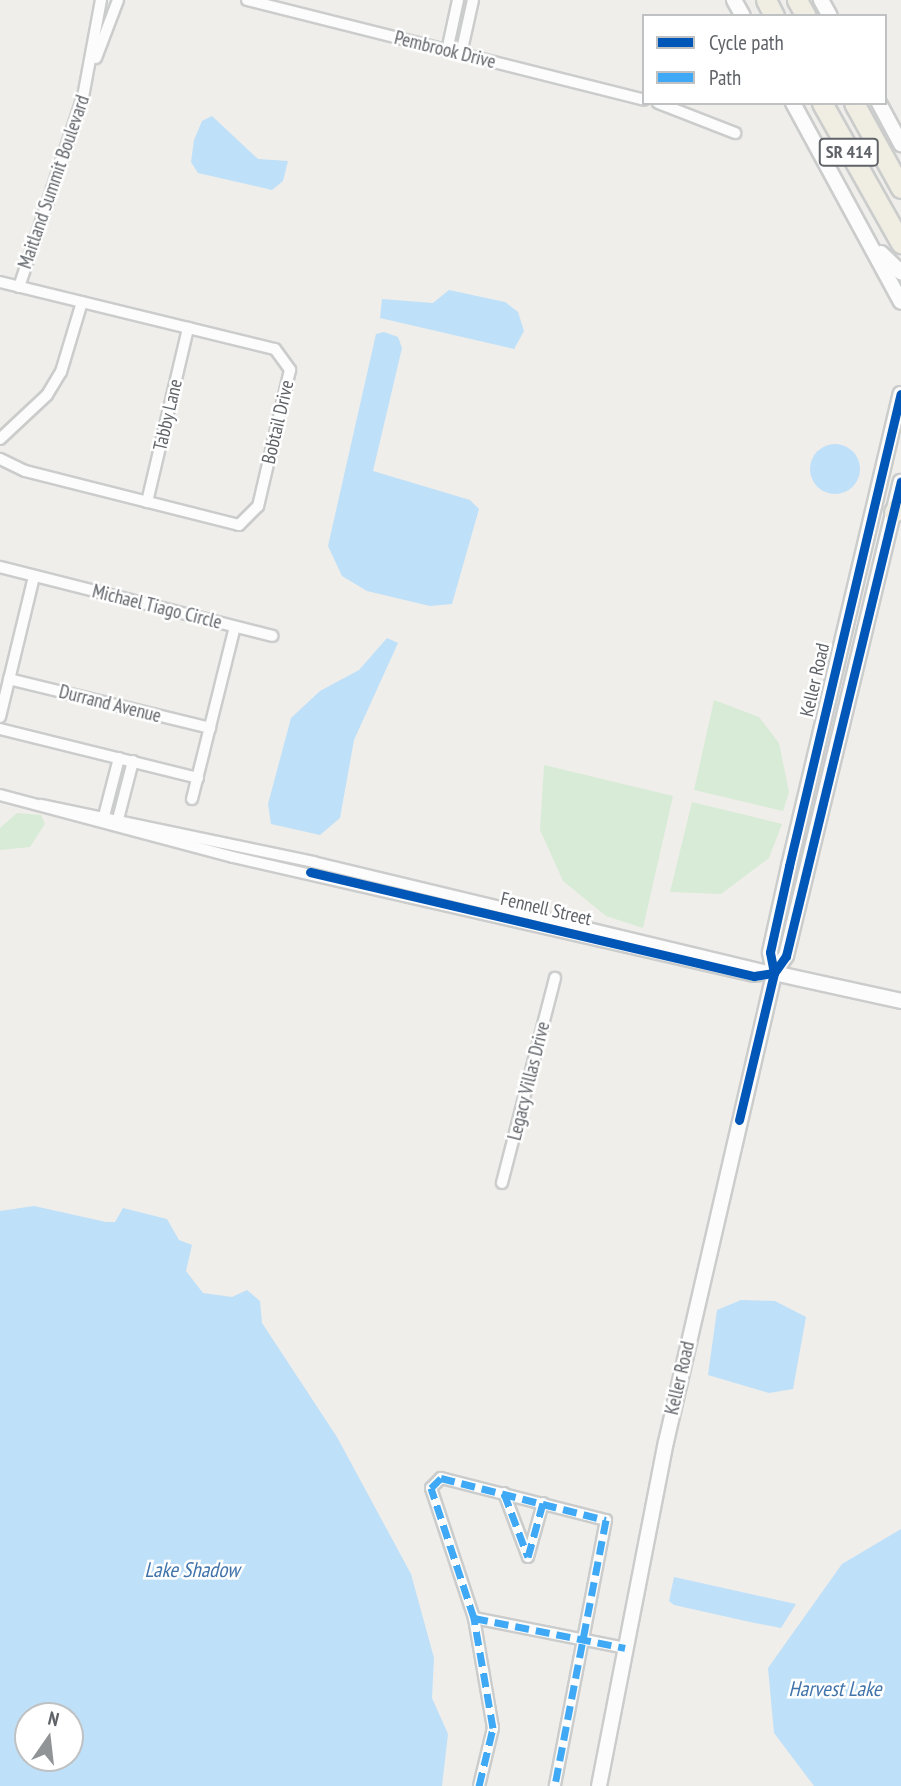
<!DOCTYPE html>
<html>
<head>
<meta charset="utf-8">
<style>
	body { margin:0 }
	#map { position:relative; width:901px; height:1786px; overflow:hidden; background:#efeeea; font-family:"PT Sans Narrow",sans-serif }
	div>[style] { position:absolute }
	[style*='--x'] { left:calc(var(--x)*1px); top:calc(var(--y)*1px); width:calc(var(--w)*1px); rotate:calc(var(--a)*1deg) }
	.green>* { inset:0; background:#d8ebd6 }
	.water>* { inset:0; background:#bfe0f9 }
	.round { border-radius:50% }
	.roads { filter:drop-shadow(2px 0 #cbcccc) drop-shadow(-2px 0 #cbcccc) drop-shadow(0 2px #cbcccc) drop-shadow(0 -2px #cbcccc) }
	.minor>* { height:10px; margin:-5px; padding:0 5px; transform-origin:5px; border-radius:5px; background:#fdfcfc }
	.tertiary>* { height:14px; margin:-7px; padding:0 7px; transform-origin:7px; border-radius:7px; background:#fdfcfc }
	.motorway>* { height:19px; margin:-9.5px; padding:0 9.5px; transform-origin:9.5px; border-radius:9.5px; background:#f0ede3 }
	.quiet>* { height:7px; margin-top:-3.5px; transform-origin:0; background:repeating-linear-gradient(90deg,#3fa9f5 0 14px,transparent 0 21px) }
	.cycleway>* { height:9px; margin:-4.5px; padding:0 4.5px; transform-origin:4.5px; border-radius:4.5px; background:#0057b8 }
	span { translate:-50% -50%; white-space:nowrap; text-align:center; line-height:1.15; -webkit-text-stroke:5px #fff; paint-order:stroke }
	.shield-label span { padding:2px 5px; background:#fff; border:2px solid; border-radius:5px; -webkit-text-stroke-width:0 }
	.shield-label { font-size:18px; color:#5f6368; font-weight:700 }
	.street-label { font-size:19px; color:#5f6368 }
	.water-label { font-size:21px; color:#4174aa; font-style:italic }
	.legend { position:absolute; left:642px; top:14px; width:245px; height:91px; box-sizing:border-box; background:#fff; border:2px solid #bfc1c3; margin:0; padding:9px 12px; list-style:none; font-size:21px; color:#5f6368 }
	.legend li { display:flex; align-items:center; gap:14px; height:35px }
	.legend b { width:35px; border:2px solid #bfc1c3 }
	.north { position:absolute; left:14px; top:1702px; width:70px; height:70px; box-sizing:border-box; background:#fff; border:2px solid #bfc1c3; border-radius:50%; rotate:14deg; font-size:19px; font-weight:700; line-height:28px; text-align:center; color:#5f6368 }
	.north::after { content:''; display:block; margin:auto; width:24px; height:32px; background:#919496; clip-path:polygon(50% 0,100% 100%,50% 72%,0 100%) }
</style>
</head>
<body>
<div id="map">
	<div class="green">
		<i style="clip-path:polygon(714px 700px,759px 717px,779px 743px,789px 792px,783px 811px,694px 790px)"></i>
		<i style="clip-path:polygon(544px 765px,673px 796px,643px 928px,606px 916px,563px 881px,540px 830px)"></i>
		<i style="clip-path:polygon(692px 802px,782px 824px,769px 858px,721px 894px,670px 892px)"></i>
		<i style="clip-path:polygon(17px 813px,41px 815px,45px 824px,30px 847px,0 850px,0 828px)"></i>
	</div>
	<div class="water">
		<i style="clip-path:polygon(212px 116px,258px 159px,288px 161px,283px 181px,272px 190px,198px 173px,191px 162px,194px 140px,202px 121px)"></i>
		<i style="clip-path:polygon(449px 290px,505px 302px,518px 312px,524px 331px,514px 349px,380px 318px,382px 299px,433px 303px)"></i>
		<i style="clip-path:polygon(384px 332px,398px 337px,402px 348px,373px 471px,470px 500px,479px 509px,452px 604px,430px 606px,367px 591px,342px 576px,328px 546px,376px 334px)"></i>
		<i class="round" style="left:810px;top:444px;width:50px;height:50px"></i>
		<i style="clip-path:polygon(387px 638px,398px 643px,354px 740px,340px 818px,320px 835px,271px 824px,268px 804px,291px 718px,320px 691px,359px 670px)"></i>
		<i style="clip-path:polygon(evenodd,34px 1206px,106px 1222px,115px 1222px,123px 1208px,167px 1219px,179px 1240px,192px 1245px,186px 1271px,203px 1293px,232px 1297px,247px 1290px,260px 1301px,262px 1323px,337px 1437px,411px 1574px,434px 1658px,432px 1698px,448px 1734px,442px 1786px,0 1786px,0 1211px,34px 1206px,28px 1716px,70px 1716px,70px 1758px,28px 1758px,28px 1716px)"></i>
		<i style="clip-path:polygon(775px 1301px,806px 1317px,793px 1389px,769px 1393px,708px 1375px,717px 1310px,741px 1300px)"></i>
		<i style="clip-path:polygon(901px 1529px,901px 1786px,814px 1786px,774px 1733px,768px 1668px,842px 1564px)"></i>
		<i style="clip-path:polygon(674px 1577px,796px 1604px,781px 1628px,750px 1622px,674px 1605px,669px 1601px)"></i>
	</div>
	<div class="roads">
		<div class="minor">
			<i style="--x:247;--y:0;--w:409;--a:14.1"></i>
			<i style="--x:447;--y:51;--w:52;--a:-77.8"></i>
			<i style="--x:461;--y:54;--w:55;--a:-77.5"></i>
			<i style="--x:96;--y:58;--w:62;--a:-69.2"></i>
			<i style="--x:658;--y:103;--w:83;--a:21.3"></i>
			<i style="--x:0;--y:282;--w:283;--a:13.7"></i>
			<i style="--x:275;--y:349;--w:26;--a:54"></i>
			<i style="--x:290;--y:370;--w:140;--a:103.2"></i>
			<i style="--x:258;--y:506;--w:27;--a:135"></i>
			<i style="--x:239;--y:525;--w:221;--a:-165.8"></i>
			<i style="--x:25;--y:471;--w:28;--a:-154"></i>
			<i style="--x:19;--y:287;--w:200;--a:-71.4"></i>
			<i style="--x:83;--y:97;--w:99;--a:-79.5"></i>
			<i style="--x:0;--y:439;--w:64;--a:-43.1"></i>
			<i style="--x:47;--y:395;--w:27;--a:-59"></i>
			<i style="--x:61;--y:372;--w:73;--a:-73.3"></i>
			<i style="--x:147;--y:502;--w:179;--a:-76.7"></i>
			<i style="--x:0;--y:567;--w:281;--a:14.2"></i>
			<i style="--x:9;--y:679;--w:207;--a:13.7"></i>
			<i style="--x:0;--y:717;--w:145;--a:-76.4"></i>
			<i style="--x:0;--y:729;--w:204;--a:13.9"></i>
			<i style="--x:0;--y:795;--w:241;--a:14.9"></i>
			<i style="--x:233;--y:857;--w:534;--a:12.87"></i>
			<i style="--x:754;--y:976;--w:20;--a:-9"></i>
			<i style="--x:192;--y:799;--w:177;--a:-76"></i>
			<i style="--x:41;--y:805;--w:278;--a:11.8"></i>
			<i style="--x:313;--y:862;--w:471;--a:13.5"></i>
			<i style="--x:103;--y:820;--w:64;--a:-75.5"></i>
			<i style="--x:117;--y:823;--w:64;--a:-75.5"></i>
			<i style="--x:502;--y:1183;--w:212;--a:-75.5"></i>
			<i style="--x:504;--y:1493;--w:68;--a:69.4"></i>
			<i style="--x:528;--y:1557;--w:56;--a:-74.5"></i>
			<i style="--x:474;--y:1618;--w:154;--a:11.2"></i>
			<i style="--x:479;--y:1786;--w:60;--a:-76.4"></i>
			<i style="--x:493;--y:1728;--w:112;--a:-99.8"></i>
			<i style="--x:474;--y:1618;--w:137;--a:-108.3"></i>
			<i style="--x:431;--y:1488;--w:14;--a:-45"></i>
			<i style="--x:441;--y:1478;--w:170;--a:14.3"></i>
			<i style="--x:606;--y:1520;--w:271;--a:100.9"></i>
		</div>
		<div class="tertiary">
			<i style="--x:734;--y:0;--w:18;--a:61"></i>
			<i style="--x:821;--y:0;--w:18;--a:61"></i>
			<i style="--x:793;--y:103;--w:226;--a:61.5"></i>
			<i style="--x:879;--y:103;--w:47;--a:61.8"></i>
			<i style="--x:881;--y:253;--w:28;--a:44"></i>
			<i style="--x:774;--y:973;--w:21;--a:-55"></i>
			<i style="--x:786;--y:956;--w:488;--a:-76.4"></i>
			<i style="--x:774;--y:973;--w:130;--a:12.4"></i>
			<i style="--x:599;--y:1786;--w:350;--a:-79"></i>
			<i style="--x:666;--y:1442;--w:481;--a:-77"></i>
			<i style="--x:774;--y:973;--w:21;--a:-101"></i>
			<i style="--x:770;--y:952;--w:88;--a:-77.5"></i>
			<i style="--x:789;--y:866;--w:485;--a:-76.7"></i>
		</div>
		<div class="motorway">
			<i style="--x:766;--y:0;--w:18;--a:63"></i>
			<i style="--x:797;--y:0;--w:18;--a:61"></i>
			<i style="--x:822;--y:103;--w:161;--a:60.6"></i>
			<i style="--x:854;--y:103;--w:97;--a:61.1"></i>
			<i style="--x:894;--y:512;--w:12;--a:-55"></i>
		</div>
	</div>
	<div class="quiet">
		<i style="--x:504;--y:1493;--w:68;--a:69.4"></i>
		<i style="--x:528;--y:1557;--w:56;--a:-74.5"></i>
		<i style="--x:474;--y:1618;--w:154;--a:11.2"></i>
		<i style="--x:479;--y:1786;--w:60;--a:-76.4"></i>
		<i style="--x:493;--y:1728;--w:112;--a:-99.8"></i>
		<i style="--x:474;--y:1618;--w:137;--a:-108.3"></i>
		<i style="--x:431;--y:1488;--w:14;--a:-45"></i>
		<i style="--x:441;--y:1478;--w:170;--a:14.3"></i>
		<i style="--x:606;--y:1520;--w:271;--a:100.9"></i>
	</div>
	<div class="cycleway">
		<i style="--x:310;--y:872;--w:456;--a:13.2"></i>
		<i style="--x:754;--y:976;--w:20;--a:-9"></i>
		<i style="--x:774;--y:973;--w:21;--a:-55"></i>
		<i style="--x:786;--y:956;--w:488;--a:-76.4"></i>
		<i style="--x:739;--y:1120;--w:151;--a:-76.6"></i>
		<i style="--x:774;--y:973;--w:21;--a:-101"></i>
		<i style="--x:770;--y:952;--w:88;--a:-77.5"></i>
		<i style="--x:789;--y:866;--w:485;--a:-76.7"></i>
	</div>
	<div class="shield-label">
		<span style="left:849px;top:152px">SR 414</span>
	</div>
	<div class="street-label">
		<span style="left:445px;top:50px;rotate:14deg">Pembrook Drive</span>
		<span style="left:54px;top:182px;rotate:-71deg">Maitland Summit Boulevard</span>
		<span style="left:168px;top:415px;rotate:-77deg">Tabby Lane</span>
		<span style="left:278px;top:422px;rotate:-77deg">Bobtail Drive</span>
		<span style="left:157px;top:607px;rotate:14deg">Michael Tiago Circle</span>
		<span style="left:815px;top:680px;rotate:-77deg">Keller Road</span>
		<span style="left:110px;top:704px;rotate:14deg">Durrand Avenue</span>
		<span style="left:546px;top:909px;rotate:13deg">Fennell Street</span>
		<span style="left:529px;top:1081px;rotate:-76deg">Legacy Villas Drive</span>
		<span style="left:680px;top:1378px;rotate:-77deg">Keller Road</span>
	</div>
	<div class="water-label">
		<span style="left:192px;top:1570px">Lake Shadow</span>
		<span style="left:835px;top:1689px">Harvest Lake</span>
	</div>
	<ul class="legend">
	<li><b style="height:9px;background:#0057b8"></b>Cycle path</li>
	<li><b style="height:9px;background:#3fa9f5"></b>Path</li>
	</ul>
	<div class="north">N</div>
</div>
</body>
</html>
